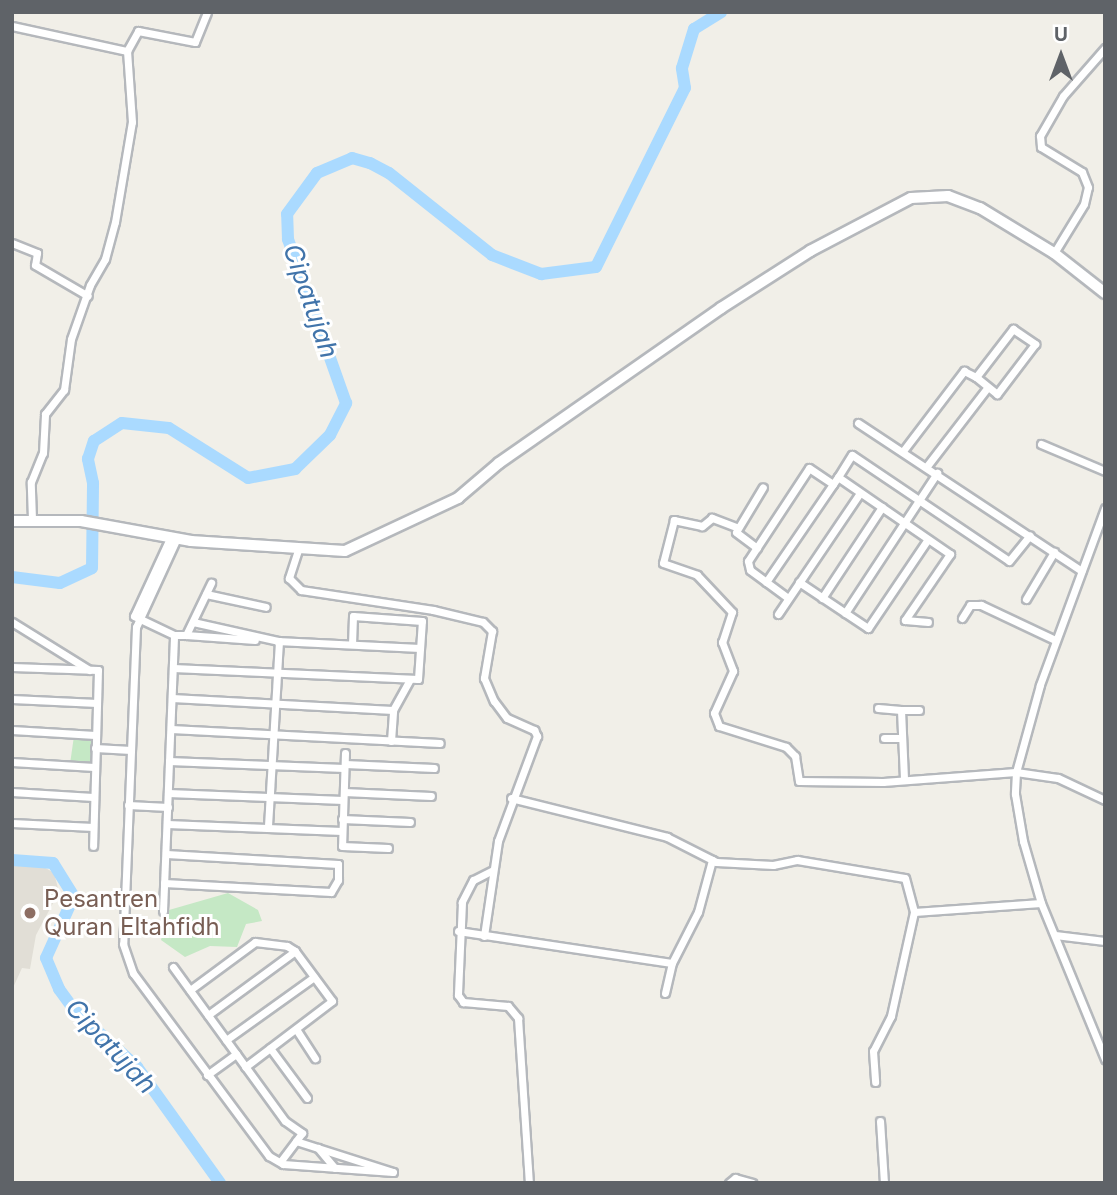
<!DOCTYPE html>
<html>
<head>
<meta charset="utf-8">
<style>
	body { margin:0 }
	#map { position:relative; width:1117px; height:1195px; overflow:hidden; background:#f1efe8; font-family:Inter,sans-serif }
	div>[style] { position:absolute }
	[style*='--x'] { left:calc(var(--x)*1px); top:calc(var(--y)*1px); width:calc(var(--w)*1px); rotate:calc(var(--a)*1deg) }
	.education>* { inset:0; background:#e1ded6 }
	.green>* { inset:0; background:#c5e8c5 }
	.river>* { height:12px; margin:-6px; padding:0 6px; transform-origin:6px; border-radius:6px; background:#aadaff }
	.roads { filter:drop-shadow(2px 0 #b5b8bc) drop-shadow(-2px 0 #b5b8bc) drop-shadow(0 2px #b5b8bc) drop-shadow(0 -2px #b5b8bc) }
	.street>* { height:7px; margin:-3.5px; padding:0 3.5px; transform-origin:3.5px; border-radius:3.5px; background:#fff }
	.secondary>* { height:10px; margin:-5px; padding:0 5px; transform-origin:5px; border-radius:5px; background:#fff }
	.dots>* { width:19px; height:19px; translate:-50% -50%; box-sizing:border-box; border:4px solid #fff; border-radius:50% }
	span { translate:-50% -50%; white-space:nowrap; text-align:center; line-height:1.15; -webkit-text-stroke:6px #fff; paint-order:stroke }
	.education-label { font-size:24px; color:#785e54 }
	.left { translate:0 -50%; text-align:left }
	.water-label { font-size:26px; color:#4174aa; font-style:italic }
	.frame { position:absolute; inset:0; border:14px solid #5f6368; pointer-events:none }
	.north { position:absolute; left:1026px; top:21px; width:70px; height:70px; -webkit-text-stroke:5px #fff; paint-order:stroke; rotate:0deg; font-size:19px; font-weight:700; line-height:28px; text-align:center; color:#5f6368 }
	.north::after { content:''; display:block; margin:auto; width:24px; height:32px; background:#5f6368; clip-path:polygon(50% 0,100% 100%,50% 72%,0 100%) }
</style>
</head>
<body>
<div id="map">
	<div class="education">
		<i style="clip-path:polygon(29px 858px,54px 873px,59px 892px,36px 935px,30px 969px,22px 968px,12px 990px,12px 863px)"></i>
	</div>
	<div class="green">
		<i style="clip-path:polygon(74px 736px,94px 737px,92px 765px,70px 764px)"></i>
		<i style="clip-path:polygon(228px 893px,258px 910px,262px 921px,246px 924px,237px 947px,210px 946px,185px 957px,161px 940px,169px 910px)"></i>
	</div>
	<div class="river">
		<i style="--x:12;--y:577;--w:48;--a:7.1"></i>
		<i style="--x:60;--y:583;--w:35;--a:-25"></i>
		<i style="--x:92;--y:568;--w:85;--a:-89.3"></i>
		<i style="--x:93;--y:483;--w:25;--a:-102"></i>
		<i style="--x:88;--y:459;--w:19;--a:-72"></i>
		<i style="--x:94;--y:441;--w:33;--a:-33"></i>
		<i style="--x:122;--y:423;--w:47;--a:6.1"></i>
		<i style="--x:169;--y:428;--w:93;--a:32.3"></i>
		<i style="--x:248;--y:478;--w:48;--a:-10.8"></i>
		<i style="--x:295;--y:469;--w:49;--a:-44.2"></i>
		<i style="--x:330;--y:435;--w:36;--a:-63"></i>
		<i style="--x:346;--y:403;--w:174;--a:-109.5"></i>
		<i style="--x:288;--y:239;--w:25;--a:-92"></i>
		<i style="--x:287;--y:214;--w:51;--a:-53.8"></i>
		<i style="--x:317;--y:173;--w:38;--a:-23"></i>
		<i style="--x:352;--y:158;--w:19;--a:16"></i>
		<i style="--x:370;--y:163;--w:21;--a:28"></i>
		<i style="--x:389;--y:173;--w:132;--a:38.5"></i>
		<i style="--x:492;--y:255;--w:53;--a:21.2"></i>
		<i style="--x:541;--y:274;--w:55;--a:-7.3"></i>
		<i style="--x:596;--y:267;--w:200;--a:-63.6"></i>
		<i style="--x:685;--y:88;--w:20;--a:-99"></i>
		<i style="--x:682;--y:68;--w:41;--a:-72.9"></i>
		<i style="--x:694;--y:29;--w:32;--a:-32"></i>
		<i style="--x:12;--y:860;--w:41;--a:4.2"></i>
		<i style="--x:53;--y:863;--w:39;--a:58"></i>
		<i style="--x:74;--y:896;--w:68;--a:114.3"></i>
		<i style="--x:46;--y:958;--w:34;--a:67"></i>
		<i style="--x:59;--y:989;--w:26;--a:54"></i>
		<i style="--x:74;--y:1010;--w:85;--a:42.1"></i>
		<i style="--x:137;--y:1067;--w:143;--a:54.4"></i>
	</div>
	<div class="roads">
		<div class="street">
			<i style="--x:12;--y:26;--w:118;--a:12.3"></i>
			<i style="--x:127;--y:51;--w:23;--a:-61"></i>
			<i style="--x:138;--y:31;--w:58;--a:10.9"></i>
			<i style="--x:195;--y:42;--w:32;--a:-68"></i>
			<i style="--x:12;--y:243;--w:27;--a:22"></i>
			<i style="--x:37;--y:253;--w:12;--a:99"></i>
			<i style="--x:35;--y:265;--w:61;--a:30.3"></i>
			<i style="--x:1054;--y:253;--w:57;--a:-58.5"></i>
			<i style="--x:1084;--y:204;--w:17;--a:-77"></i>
			<i style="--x:1088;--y:187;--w:16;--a:-112"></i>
			<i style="--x:1082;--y:172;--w:48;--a:-148.6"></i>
			<i style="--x:1041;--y:147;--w:11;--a:-95"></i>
			<i style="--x:1040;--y:136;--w:46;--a:-60.1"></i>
			<i style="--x:1063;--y:96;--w:64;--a:-48.8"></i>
			<i style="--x:858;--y:423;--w:268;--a:33.5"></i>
			<i style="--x:1041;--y:444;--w:69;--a:22.9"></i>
			<i style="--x:903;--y:451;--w:101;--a:-52.7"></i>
			<i style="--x:964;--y:371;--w:13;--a:27"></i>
			<i style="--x:976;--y:377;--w:61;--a:-52.4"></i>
			<i style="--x:1013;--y:329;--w:27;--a:34"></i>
			<i style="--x:1035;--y:344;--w:63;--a:127.2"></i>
			<i style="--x:997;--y:394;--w:27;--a:-141"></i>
			<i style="--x:927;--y:466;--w:98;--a:-52.4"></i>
			<i style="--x:838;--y:477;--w:26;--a:-58"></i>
			<i style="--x:852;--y:455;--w:189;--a:34"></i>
			<i style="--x:1009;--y:561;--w:33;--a:-51"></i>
			<i style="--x:1105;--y:508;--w:189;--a:110.2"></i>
			<i style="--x:1040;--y:685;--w:90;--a:105.4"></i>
			<i style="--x:1016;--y:772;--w:22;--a:93"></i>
			<i style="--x:1015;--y:794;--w:48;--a:80.3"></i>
			<i style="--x:1023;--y:841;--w:65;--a:73.8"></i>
			<i style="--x:1041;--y:903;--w:169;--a:67.7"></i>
			<i style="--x:32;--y:519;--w:37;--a:-92"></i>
			<i style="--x:31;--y:482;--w:31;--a:-68"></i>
			<i style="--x:43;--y:453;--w:39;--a:-87"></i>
			<i style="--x:45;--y:414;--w:31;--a:-52"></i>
			<i style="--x:64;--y:390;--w:51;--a:-82.2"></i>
			<i style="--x:71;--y:339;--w:57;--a:-70.6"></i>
			<i style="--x:90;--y:285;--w:30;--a:-60"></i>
			<i style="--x:105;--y:259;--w:38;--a:-75"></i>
			<i style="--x:115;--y:222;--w:101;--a:-80.4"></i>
			<i style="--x:132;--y:122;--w:71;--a:-94"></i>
			<i style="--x:736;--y:527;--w:26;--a:-159"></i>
			<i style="--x:712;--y:518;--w:13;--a:141"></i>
			<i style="--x:702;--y:526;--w:29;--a:-168"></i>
			<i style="--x:674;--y:520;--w:44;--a:104.3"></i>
			<i style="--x:663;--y:563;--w:36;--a:19"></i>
			<i style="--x:697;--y:575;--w:51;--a:46.6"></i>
			<i style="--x:732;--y:612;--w:32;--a:108"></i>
			<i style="--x:722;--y:642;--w:31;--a:69"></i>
			<i style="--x:733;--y:671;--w:46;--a:114.3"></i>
			<i style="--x:714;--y:713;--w:14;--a:69"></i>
			<i style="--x:719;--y:726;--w:70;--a:17.4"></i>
			<i style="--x:786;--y:747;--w:13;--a:45"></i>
			<i style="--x:795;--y:756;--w:25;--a:81"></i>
			<i style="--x:799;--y:781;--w:84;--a:0.7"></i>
			<i style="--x:883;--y:782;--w:133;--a:-4.3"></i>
			<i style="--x:1016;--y:772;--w:42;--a:8.1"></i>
			<i style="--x:1058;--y:778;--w:52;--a:25.1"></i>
			<i style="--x:171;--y:536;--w:88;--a:114.8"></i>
			<i style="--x:134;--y:616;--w:44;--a:25.4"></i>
			<i style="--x:174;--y:635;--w:12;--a:0"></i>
			<i style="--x:186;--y:635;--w:58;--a:-64.3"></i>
			<i style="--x:177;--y:538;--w:98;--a:114.7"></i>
			<i style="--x:136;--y:627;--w:317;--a:92.3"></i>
			<i style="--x:123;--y:944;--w:31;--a:71"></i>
			<i style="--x:133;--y:973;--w:228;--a:53.4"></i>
			<i style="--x:269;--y:1156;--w:16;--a:30"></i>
			<i style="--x:283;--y:1164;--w:110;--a:4.2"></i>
			<i style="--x:393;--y:1172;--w:102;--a:-162.3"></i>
			<i style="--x:299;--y:547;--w:33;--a:108"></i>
			<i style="--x:289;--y:578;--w:17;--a:45"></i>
			<i style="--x:301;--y:590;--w:134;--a:8.6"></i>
			<i style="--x:433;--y:610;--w:51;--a:13.5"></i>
			<i style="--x:483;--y:622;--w:13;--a:45"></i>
			<i style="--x:492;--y:631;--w:48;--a:99.7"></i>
			<i style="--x:484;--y:678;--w:25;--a:67"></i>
			<i style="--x:494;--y:701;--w:21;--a:53"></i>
			<i style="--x:507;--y:718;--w:30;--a:24"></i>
			<i style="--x:534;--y:730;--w:7;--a:63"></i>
			<i style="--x:537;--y:736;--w:112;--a:110.4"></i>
			<i style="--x:498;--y:841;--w:96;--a:98.4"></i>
			<i style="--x:757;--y:548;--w:26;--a:-143"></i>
			<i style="--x:736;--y:532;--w:52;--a:-59"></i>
			<i style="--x:766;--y:582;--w:127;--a:-55.6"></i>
			<i style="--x:838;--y:477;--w:136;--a:34.5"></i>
			<i style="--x:950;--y:554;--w:80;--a:124.3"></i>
			<i style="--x:905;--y:620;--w:23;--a:5"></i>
			<i style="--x:799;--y:582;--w:83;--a:33.7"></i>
			<i style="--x:868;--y:628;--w:107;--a:-56"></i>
			<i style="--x:206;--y:594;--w:61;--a:12.2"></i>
			<i style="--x:788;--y:598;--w:47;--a:-143.6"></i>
			<i style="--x:750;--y:570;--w:9;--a:-103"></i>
			<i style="--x:748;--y:561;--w:111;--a:-56.7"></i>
			<i style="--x:809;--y:468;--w:29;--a:34"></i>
			<i style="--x:822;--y:598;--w:109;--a:-56.6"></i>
			<i style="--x:1026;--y:599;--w:55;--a:-59.2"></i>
			<i style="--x:845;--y:613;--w:168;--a:-56.7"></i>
			<i style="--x:778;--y:614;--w:146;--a:-55.9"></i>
			<i style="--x:962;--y:618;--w:15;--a:-58"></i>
			<i style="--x:970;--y:605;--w:11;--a:0"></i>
			<i style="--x:981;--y:605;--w:82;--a:25.3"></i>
			<i style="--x:12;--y:622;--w:91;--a:31.9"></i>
			<i style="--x:193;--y:622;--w:88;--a:12.5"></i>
			<i style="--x:279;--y:641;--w:187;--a:93.4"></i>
			<i style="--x:186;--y:635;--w:69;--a:4.1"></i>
			<i style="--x:277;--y:641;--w:143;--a:2.8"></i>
			<i style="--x:12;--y:667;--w:86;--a:2"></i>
			<i style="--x:98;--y:670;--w:176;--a:91.6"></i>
			<i style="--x:173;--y:668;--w:245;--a:2.6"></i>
			<i style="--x:418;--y:679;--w:58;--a:-86.1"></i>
			<i style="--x:422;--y:621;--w:69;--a:-175.9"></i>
			<i style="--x:353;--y:616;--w:28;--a:92"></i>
			<i style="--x:172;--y:698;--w:221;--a:3.1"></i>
			<i style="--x:12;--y:699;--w:85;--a:2.7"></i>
			<i style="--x:878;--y:708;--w:23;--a:5"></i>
			<i style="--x:901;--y:710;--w:70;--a:87.5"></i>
			<i style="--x:901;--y:710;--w:18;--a:0"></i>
			<i style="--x:171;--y:729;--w:269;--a:3"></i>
			<i style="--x:12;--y:730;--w:83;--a:3.4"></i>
			<i style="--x:884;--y:738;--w:17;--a:0"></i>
			<i style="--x:391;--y:741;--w:31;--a:-86"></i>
			<i style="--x:393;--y:710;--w:35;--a:-61"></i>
			<i style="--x:95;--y:748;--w:36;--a:3"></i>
			<i style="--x:345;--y:753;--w:93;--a:91.8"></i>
			<i style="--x:342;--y:846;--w:46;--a:2.5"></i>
			<i style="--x:169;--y:761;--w:175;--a:2.3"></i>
			<i style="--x:12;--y:762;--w:82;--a:3.5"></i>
			<i style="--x:345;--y:764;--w:89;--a:2.6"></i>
			<i style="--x:12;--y:792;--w:81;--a:3.5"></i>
			<i style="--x:344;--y:792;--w:87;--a:2.6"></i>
			<i style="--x:168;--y:793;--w:175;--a:2.3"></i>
			<i style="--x:511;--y:798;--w:161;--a:14"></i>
			<i style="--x:667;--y:837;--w:55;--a:27"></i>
			<i style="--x:716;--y:862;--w:57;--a:3"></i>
			<i style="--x:773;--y:865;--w:25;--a:-12"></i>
			<i style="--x:797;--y:860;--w:109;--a:9.5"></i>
			<i style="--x:905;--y:878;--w:35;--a:75"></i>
			<i style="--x:914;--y:912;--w:107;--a:102.5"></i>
			<i style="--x:891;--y:1016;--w:39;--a:117"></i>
			<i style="--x:873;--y:1051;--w:31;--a:86"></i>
			<i style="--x:128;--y:805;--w:40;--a:2.9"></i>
			<i style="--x:342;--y:819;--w:68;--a:2.5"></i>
			<i style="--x:12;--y:823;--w:81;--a:2.8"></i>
			<i style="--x:167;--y:824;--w:175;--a:2.3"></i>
			<i style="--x:491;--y:871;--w:20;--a:153"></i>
			<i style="--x:473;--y:880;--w:25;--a:117"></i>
			<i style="--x:462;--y:902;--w:93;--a:92.5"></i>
			<i style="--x:458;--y:995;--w:9;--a:54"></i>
			<i style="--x:463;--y:1002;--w:45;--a:5.1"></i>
			<i style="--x:508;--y:1006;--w:16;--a:50"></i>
			<i style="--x:518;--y:1018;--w:165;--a:86.2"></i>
			<i style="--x:164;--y:883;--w:167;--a:3.1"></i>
			<i style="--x:331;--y:892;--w:14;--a:-60"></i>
			<i style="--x:338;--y:880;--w:16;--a:-90"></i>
			<i style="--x:338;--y:864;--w:172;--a:-176.7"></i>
			<i style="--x:163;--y:911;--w:276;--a:-87.7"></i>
			<i style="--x:914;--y:912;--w:127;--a:-4.1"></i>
			<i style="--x:458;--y:931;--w:216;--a:8.5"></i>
			<i style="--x:1055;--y:935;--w:50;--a:6.8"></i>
			<i style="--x:173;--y:967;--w:190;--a:54"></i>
			<i style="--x:285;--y:1121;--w:21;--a:35"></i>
			<i style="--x:302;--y:1133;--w:36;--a:127"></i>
			<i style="--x:190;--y:990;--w:81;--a:-36.4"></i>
			<i style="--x:255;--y:942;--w:32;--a:7"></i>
			<i style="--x:287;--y:946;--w:9;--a:32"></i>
			<i style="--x:295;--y:951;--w:62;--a:53.5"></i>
			<i style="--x:332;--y:1001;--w:109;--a:142.8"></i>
			<i style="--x:665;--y:993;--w:31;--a:-77"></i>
			<i style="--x:672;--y:963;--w:57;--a:-63"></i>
			<i style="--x:698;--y:912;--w:54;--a:-74.9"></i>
			<i style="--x:208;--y:1015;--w:108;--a:-36.3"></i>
			<i style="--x:296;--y:1029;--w:35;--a:57"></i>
			<i style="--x:226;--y:1040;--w:108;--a:-35.6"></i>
			<i style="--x:270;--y:1048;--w:62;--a:53.5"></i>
			<i style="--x:207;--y:1075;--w:36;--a:-36"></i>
			<i style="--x:880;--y:1121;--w:62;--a:86.3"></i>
			<i style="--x:318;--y:1148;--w:26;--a:50"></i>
			<i style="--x:729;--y:1183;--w:8;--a:-40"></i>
			<i style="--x:735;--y:1178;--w:18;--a:16"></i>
		</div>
		<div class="secondary">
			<i style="--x:12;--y:521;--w:69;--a:0"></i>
			<i style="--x:81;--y:521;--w:112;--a:10.3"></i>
			<i style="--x:191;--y:541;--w:154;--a:3.7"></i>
			<i style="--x:345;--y:551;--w:125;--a:-25.1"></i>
			<i style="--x:458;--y:498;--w:54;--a:-40.5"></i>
			<i style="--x:499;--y:463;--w:271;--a:-34.9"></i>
			<i style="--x:721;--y:308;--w:106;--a:-32.6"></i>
			<i style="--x:810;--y:251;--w:114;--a:-27.7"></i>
			<i style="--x:911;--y:198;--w:37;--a:-3"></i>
			<i style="--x:948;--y:196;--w:34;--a:21"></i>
			<i style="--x:980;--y:208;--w:87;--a:31.3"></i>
			<i style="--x:1054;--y:253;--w:65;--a:38.1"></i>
		</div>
	</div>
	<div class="dots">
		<i style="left:30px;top:913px;background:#8d6e63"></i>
	</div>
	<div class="education-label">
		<span class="left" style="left:44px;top:913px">Pesantren<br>Quran Eltahfidh</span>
	</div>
	<div class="water-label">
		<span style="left:311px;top:301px;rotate:71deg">Cipatujah</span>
		<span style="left:111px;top:1046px;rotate:47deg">Cipatujah</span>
	</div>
	<div class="frame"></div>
	<div class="north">U</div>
</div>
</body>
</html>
